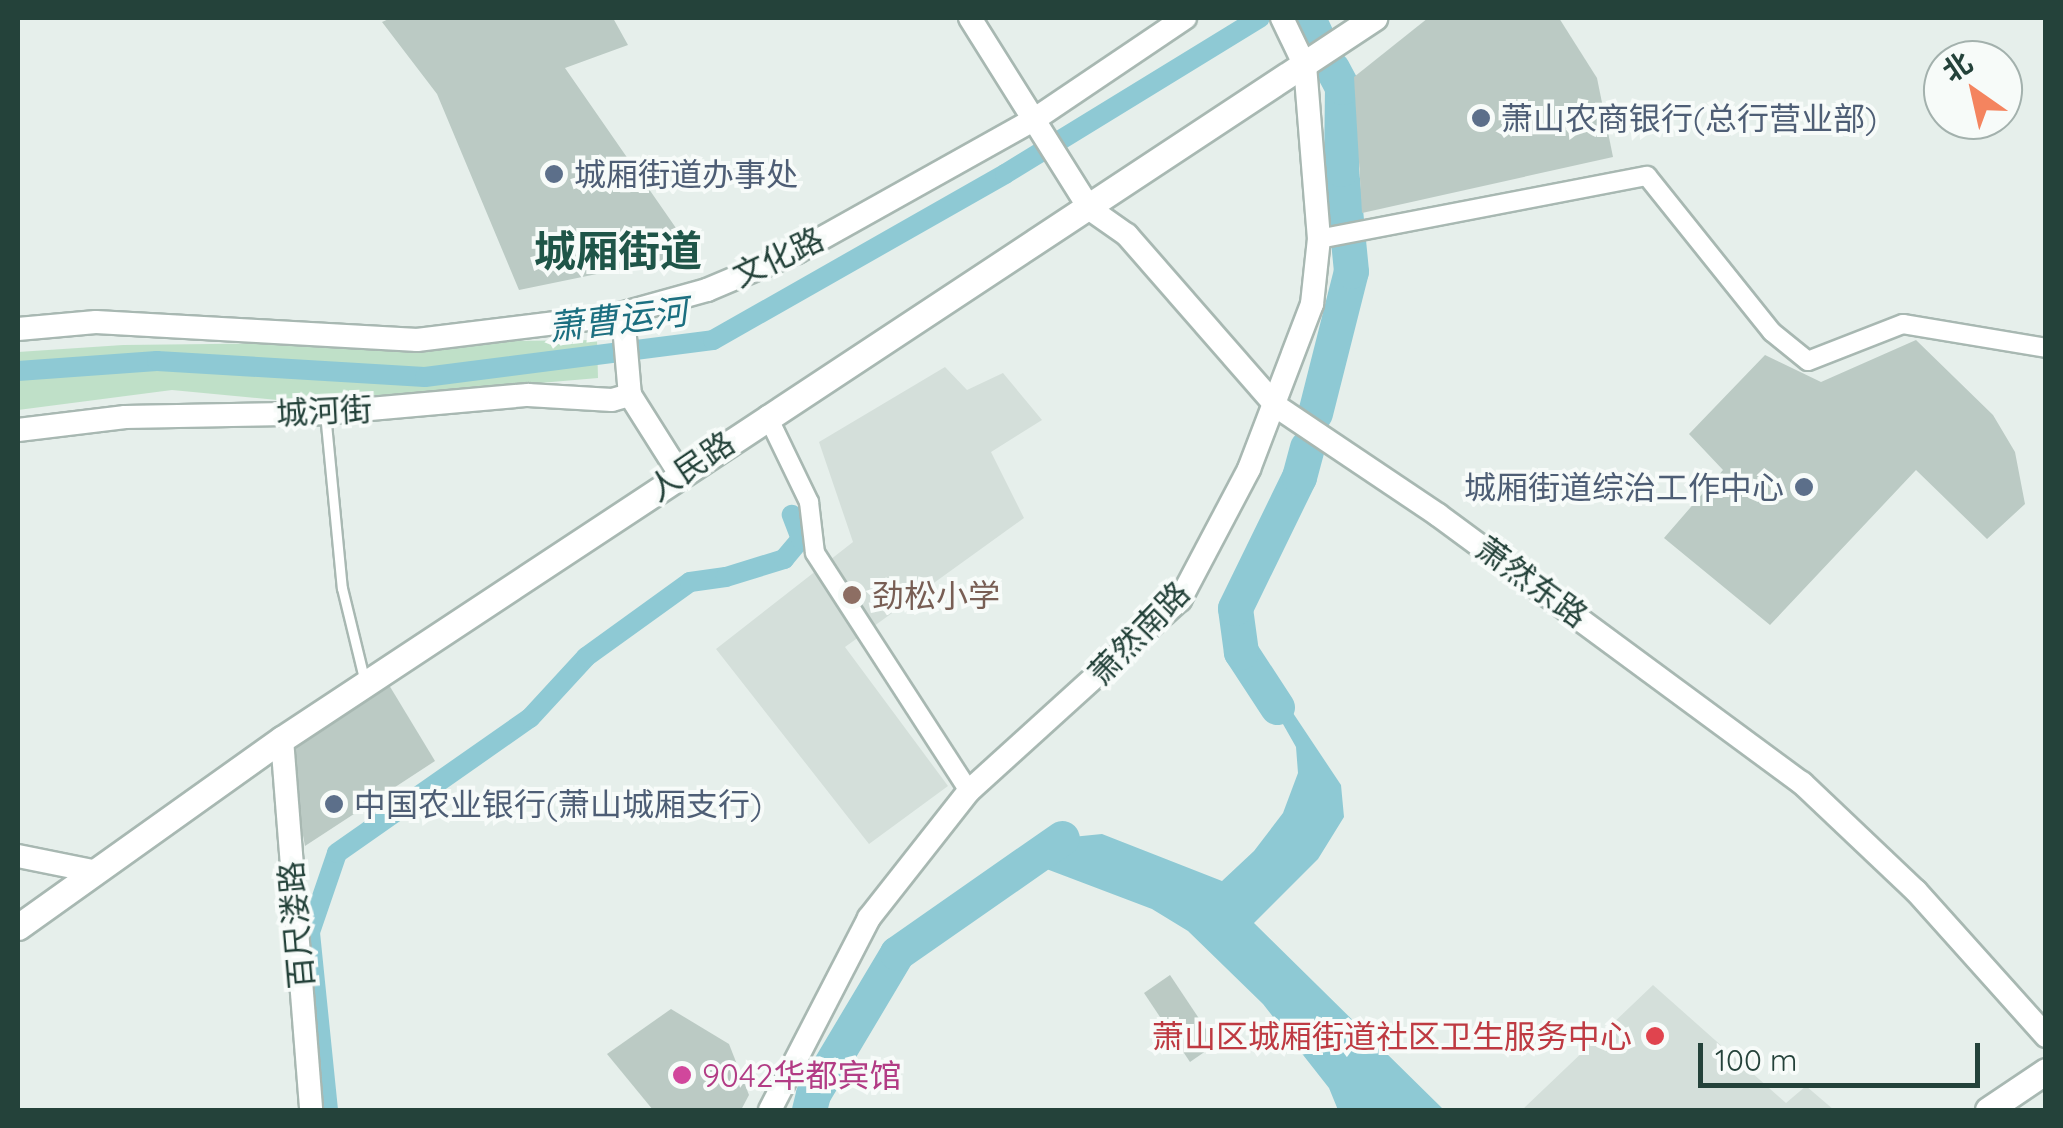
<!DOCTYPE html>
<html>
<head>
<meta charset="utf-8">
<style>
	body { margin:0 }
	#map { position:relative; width:2063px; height:1128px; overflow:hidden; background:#e6efeb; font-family:Quicksand,"Noto Sans SC",sans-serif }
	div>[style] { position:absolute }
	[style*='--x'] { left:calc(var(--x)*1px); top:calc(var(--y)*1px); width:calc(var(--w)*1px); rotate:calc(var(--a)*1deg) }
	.built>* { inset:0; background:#d4dfda }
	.green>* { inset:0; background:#bfe0c8 }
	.water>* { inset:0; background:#8ec9d4 }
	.canal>* { height:20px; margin:-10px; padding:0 10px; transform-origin:10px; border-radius:10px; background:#8ec9d4 }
	.river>* { height:35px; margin:-17.5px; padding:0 17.5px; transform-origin:17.5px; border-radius:17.5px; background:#8ec9d4 }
	.building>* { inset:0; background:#bbcac4 }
	.roads { filter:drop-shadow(2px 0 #a8b8b2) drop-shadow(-2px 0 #a8b8b2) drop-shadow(0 2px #a8b8b2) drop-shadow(0 -2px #a8b8b2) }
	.service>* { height:9px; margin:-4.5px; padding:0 4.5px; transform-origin:4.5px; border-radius:4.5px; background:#fff }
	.minor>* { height:18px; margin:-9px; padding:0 9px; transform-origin:9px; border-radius:9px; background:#fff }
	.tertiary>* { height:22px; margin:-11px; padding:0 11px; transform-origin:11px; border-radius:11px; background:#fff }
	.secondary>* { height:25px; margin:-12.5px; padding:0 12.5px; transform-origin:12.5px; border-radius:12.5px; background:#fff }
	.dots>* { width:28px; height:28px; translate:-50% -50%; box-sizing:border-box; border:5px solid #f7fbf9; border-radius:50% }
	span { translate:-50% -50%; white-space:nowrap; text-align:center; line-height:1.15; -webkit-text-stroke:8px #f7fbf9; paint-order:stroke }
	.service-label { font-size:32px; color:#4e5e75 }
	.left { translate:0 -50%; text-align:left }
	.right { translate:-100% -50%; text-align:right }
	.street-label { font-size:32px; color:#24423a }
	.education-label { font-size:32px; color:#785e54 }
	.health-label { font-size:32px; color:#be3a42 }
	.hotel-label { font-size:32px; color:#b23c85 }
	.water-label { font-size:35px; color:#1c6f80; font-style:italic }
	.district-label { font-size:42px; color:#1f5548; font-weight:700 }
	.frame { position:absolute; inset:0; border:20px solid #24423a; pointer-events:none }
	.north { position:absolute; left:1923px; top:40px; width:100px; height:100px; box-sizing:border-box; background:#f7fbf9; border:2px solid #a3b1ad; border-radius:50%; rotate:326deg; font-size:28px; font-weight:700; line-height:40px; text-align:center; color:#24423a }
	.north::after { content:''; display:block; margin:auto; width:35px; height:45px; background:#f4845f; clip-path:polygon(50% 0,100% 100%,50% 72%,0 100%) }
	.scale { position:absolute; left:1698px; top:1043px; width:282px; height:45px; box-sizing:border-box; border:5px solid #24423a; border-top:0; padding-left:12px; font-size:30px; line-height:35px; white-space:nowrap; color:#24423a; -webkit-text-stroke:8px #f7fbf9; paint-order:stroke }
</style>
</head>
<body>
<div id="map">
	<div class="built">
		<i style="clip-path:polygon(945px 367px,967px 390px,1003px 373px,1042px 420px,991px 452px,1024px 518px,845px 647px,948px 786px,869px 844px,716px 649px,853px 542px,819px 442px)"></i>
		<i style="clip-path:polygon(1653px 985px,1786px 1103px,1806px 1086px,1834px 1110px,1522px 1110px)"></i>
	</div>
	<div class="green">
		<i style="clip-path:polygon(597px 340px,598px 378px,309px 403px,172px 390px,18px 410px,18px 352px,123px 345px)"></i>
	</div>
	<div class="water">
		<i style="clip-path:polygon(1283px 698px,1341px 785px,1344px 817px,1318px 859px,1254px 923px,1444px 1110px,1338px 1110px,1329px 1088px,1263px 1004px,1188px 931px,1152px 909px,1028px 862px,1062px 838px,1102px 834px,1222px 881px,1254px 851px,1283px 813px,1298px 773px,1296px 747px,1275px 710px)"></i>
	</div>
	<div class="canal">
		<i style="--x:18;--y:371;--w:139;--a:-4.1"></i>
		<i style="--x:157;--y:361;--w:268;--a:3.4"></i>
		<i style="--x:425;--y:377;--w:290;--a:-7.3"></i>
		<i style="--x:713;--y:340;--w:336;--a:-29.6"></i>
		<i style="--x:1005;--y:174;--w:299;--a:-31.5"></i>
		<i style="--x:328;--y:1110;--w:179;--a:-95.8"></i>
		<i style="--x:310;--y:932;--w:83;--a:-71.1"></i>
		<i style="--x:337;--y:853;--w:236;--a:-35"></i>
		<i style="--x:530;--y:718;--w:83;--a:-47.4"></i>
		<i style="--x:586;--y:657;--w:128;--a:-35.8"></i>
		<i style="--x:690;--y:582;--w:36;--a:-8"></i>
		<i style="--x:726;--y:577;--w:61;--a:-17.2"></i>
		<i style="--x:784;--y:559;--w:26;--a:-50"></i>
		<i style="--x:801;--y:539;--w:26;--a:-111"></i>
	</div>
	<div class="river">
		<i style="--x:1308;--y:18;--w:21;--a:65"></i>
		<i style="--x:1315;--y:413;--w:146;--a:-75.8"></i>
		<i style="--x:1351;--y:271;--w:102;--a:-95.6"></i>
		<i style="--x:1341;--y:169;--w:82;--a:-89.3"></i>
		<i style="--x:1342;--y:87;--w:21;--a:-118"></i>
		<i style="--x:1277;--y:707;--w:66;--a:-123.2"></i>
		<i style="--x:1241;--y:652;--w:44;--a:-97.8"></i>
		<i style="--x:1235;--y:608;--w:146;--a:-64"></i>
		<i style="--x:1299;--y:477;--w:31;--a:-75"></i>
		<i style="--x:809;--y:1110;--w:16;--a:-76"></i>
		<i style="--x:813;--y:1094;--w:164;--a:-59.2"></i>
		<i style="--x:897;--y:953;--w:201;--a:-34.9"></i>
	</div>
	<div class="building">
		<i style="clip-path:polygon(391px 18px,613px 18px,628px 45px,565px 68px,694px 254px,519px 290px,437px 94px,382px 22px)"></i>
		<i style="clip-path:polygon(1428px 18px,1559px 18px,1597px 78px,1613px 157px,1362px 213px,1354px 77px)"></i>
		<i style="clip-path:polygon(1916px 340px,1993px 415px,2015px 452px,2025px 504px,1987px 539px,1916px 470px,1770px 625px,1664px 538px,1723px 470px,1689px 434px,1765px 355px,1821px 382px)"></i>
		<i style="clip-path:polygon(389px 685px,435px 761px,305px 846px,287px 750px)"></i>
		<i style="clip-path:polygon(1170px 975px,1216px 1044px,1190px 1062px,1144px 993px)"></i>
		<i style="clip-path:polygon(671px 1009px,729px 1044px,749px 1095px,741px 1110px,653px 1110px,607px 1054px)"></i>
	</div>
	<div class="roads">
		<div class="service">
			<i style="--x:325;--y:413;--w:176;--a:84.5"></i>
			<i style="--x:342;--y:588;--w:93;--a:76.3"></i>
		</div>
		<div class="minor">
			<i style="--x:1319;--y:239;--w:334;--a:-10.9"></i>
			<i style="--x:1647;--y:176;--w:200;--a:51.3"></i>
			<i style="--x:1772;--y:332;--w:46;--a:38.9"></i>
			<i style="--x:1808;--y:361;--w:102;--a:-21.3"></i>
			<i style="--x:1903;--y:324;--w:145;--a:9.5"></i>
			<i style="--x:767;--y:415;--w:97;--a:64.2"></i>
			<i style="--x:809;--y:502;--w:51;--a:83.3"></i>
			<i style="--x:815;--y:553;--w:283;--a:57.1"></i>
		</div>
		<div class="tertiary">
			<i style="--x:970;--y:18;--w:226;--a:57.9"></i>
			<i style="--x:1090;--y:209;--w:45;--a:35.1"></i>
			<i style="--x:1127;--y:235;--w:227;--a:48.9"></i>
			<i style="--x:1276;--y:406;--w:195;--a:33.9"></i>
			<i style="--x:1438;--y:515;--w:452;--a:36.4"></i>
			<i style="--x:1802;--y:783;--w:157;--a:43.5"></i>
			<i style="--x:1916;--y:891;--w:195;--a:48.1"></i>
			<i style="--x:623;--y:314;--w:81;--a:85.1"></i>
			<i style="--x:630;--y:395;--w:93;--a:57.7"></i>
			<i style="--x:18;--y:329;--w:78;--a:-5.1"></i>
			<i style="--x:96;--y:322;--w:322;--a:3.2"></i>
			<i style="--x:417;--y:340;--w:197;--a:-7"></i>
			<i style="--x:613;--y:316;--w:98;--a:-15.5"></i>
			<i style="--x:707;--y:290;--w:98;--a:-22.9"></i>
			<i style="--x:797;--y:252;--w:273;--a:-29.2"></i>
			<i style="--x:1035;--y:119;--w:181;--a:-34"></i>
			<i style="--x:18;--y:430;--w:108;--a:-6.9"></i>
			<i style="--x:125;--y:417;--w:200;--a:-1.1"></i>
			<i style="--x:325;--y:413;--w:204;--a:-5.1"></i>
			<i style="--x:528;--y:395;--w:84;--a:3.4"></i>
			<i style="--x:612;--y:400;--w:19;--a:-16"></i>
			<i style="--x:282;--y:739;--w:372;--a:85.5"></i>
			<i style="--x:18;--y:856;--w:81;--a:11.4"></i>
			<i style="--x:770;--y:1110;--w:216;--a:-62.7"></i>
			<i style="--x:869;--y:918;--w:162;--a:-51.8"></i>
			<i style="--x:969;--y:791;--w:285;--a:-42.2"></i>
			<i style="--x:1180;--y:600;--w:148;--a:-62.2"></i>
			<i style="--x:1249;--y:469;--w:177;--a:-69.1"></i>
			<i style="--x:1312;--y:304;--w:65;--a:-83.9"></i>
			<i style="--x:1319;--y:239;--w:174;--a:-94.6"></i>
			<i style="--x:1305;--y:66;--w:53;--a:-115.6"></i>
		</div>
		<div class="secondary">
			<i style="--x:18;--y:927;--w:324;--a:-35.5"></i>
			<i style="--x:282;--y:739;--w:1309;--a:-33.44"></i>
			<i style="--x:1988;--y:1110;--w:70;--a:-33.9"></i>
		</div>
	</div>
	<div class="dots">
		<i style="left:1481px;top:118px;background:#5c6f8a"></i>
		<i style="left:554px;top:174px;background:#5c6f8a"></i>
		<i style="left:1804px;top:487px;background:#5c6f8a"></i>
		<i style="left:852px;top:595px;background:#8d6e63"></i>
		<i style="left:334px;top:804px;background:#5c6f8a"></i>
		<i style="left:1655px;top:1036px;background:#e0444e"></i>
		<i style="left:682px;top:1075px;background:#d1479c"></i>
	</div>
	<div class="service-label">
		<span class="left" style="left:1501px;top:118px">萧山农商银行(总行营业部)</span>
		<span class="left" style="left:574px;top:174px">城厢街道办事处</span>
		<span class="right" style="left:1784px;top:487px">城厢街道综治工作中心</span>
		<span class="left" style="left:354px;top:804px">中国农业银行(萧山城厢支行)</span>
	</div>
	<div class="street-label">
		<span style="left:778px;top:257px;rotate:-25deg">文化路</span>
		<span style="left:324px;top:411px;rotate:-3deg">城河街</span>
		<span style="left:691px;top:466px;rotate:-34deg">人民路</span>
		<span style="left:1532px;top:582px;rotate:36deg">萧然东路</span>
		<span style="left:1139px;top:633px;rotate:-46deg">萧然南路</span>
		<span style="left:296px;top:925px;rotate:-95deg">百尺溇路</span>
	</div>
	<div class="education-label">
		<span class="left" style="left:872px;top:595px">劲松小学</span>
	</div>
	<div class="health-label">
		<span class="right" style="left:1632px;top:1036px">萧山区城厢街道社区卫生服务中心</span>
	</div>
	<div class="hotel-label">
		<span class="left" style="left:702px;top:1075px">9042华都宾馆</span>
	</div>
	<div class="water-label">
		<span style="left:618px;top:319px;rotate:-7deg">萧曹运河</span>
	</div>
	<div class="district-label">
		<span style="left:618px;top:251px">城厢街道</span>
	</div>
	<div class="frame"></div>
	<div class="north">北</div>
	<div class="scale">100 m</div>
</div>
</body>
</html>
